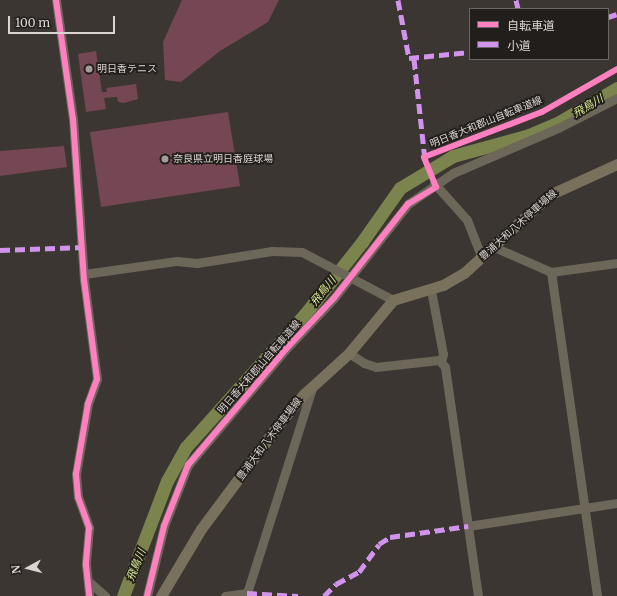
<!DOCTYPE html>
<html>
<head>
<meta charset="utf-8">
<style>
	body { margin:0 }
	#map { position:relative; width:617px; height:596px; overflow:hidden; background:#3b3632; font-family:Merriweather,"Noto Sans JP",serif }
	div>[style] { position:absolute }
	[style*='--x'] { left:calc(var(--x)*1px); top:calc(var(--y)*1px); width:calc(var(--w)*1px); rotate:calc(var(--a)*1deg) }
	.green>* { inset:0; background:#754654 }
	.river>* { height:13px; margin:-6.5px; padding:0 6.5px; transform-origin:6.5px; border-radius:6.5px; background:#7b844d }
	.minor>* { height:9px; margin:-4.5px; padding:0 4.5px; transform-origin:4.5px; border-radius:4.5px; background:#6d675a }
	.major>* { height:11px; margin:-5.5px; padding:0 5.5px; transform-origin:5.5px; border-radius:5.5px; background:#79715c }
	.quiet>* { height:5px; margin-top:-2.5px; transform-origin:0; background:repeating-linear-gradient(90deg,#d193ec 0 10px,transparent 0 15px) }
	.cycleway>* { height:6px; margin:-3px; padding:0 3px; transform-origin:3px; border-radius:3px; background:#ff80c0 }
	.dots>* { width:11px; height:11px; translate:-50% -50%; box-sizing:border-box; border:2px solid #221e1b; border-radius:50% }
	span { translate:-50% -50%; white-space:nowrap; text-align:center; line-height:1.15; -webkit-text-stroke:3.5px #221e1b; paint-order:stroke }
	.poi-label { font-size:10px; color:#dbd5d1 }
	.left { translate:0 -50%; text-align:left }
	.street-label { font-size:10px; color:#dbd5d1 }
	.water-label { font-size:11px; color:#dced94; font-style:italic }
	.legend { position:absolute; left:469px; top:8px; width:140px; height:52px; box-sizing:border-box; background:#221e1b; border:1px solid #6c6764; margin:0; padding:5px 7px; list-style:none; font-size:12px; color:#dbd5d1 }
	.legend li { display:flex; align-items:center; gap:8px; height:20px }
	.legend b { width:20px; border:1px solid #6c6764 }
	.north { position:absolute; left:8px; top:548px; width:40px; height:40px; -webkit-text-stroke:3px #221e1b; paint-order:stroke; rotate:263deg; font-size:11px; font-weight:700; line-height:16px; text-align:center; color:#dbd5d1 }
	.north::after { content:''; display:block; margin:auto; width:14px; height:18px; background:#dbd5d1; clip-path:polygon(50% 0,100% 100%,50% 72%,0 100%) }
	.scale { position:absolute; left:8px; top:16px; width:107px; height:18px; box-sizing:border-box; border:2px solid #dbd5d1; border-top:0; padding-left:5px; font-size:12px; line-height:14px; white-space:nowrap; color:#dbd5d1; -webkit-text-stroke:3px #221e1b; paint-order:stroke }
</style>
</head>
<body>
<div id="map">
	<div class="green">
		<i style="clip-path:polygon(182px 0,279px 0,268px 22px,220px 51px,181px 82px,165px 80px,163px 42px)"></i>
		<i style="clip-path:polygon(96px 51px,102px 92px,107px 92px,106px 88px,136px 84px,138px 99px,124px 103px,118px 102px,117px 97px,104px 98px,106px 109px,86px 112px,78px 54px)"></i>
		<i style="clip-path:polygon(228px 112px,240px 186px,101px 207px,90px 132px)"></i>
		<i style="clip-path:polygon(64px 146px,67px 167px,0 176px,0 151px)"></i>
	</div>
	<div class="river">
		<i style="--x:123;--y:596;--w:123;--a:-69.1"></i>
		<i style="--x:167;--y:481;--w:39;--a:-61"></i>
		<i style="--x:186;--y:447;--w:178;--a:-48.2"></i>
		<i style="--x:305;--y:314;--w:92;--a:-51.6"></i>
		<i style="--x:362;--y:242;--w:66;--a:-54.9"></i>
		<i style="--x:400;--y:188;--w:62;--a:-31.1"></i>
		<i style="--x:453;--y:156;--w:79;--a:-15.4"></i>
		<i style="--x:529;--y:135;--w:33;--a:-23"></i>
		<i style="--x:559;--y:122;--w:67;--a:-30.4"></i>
	</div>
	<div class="minor">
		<i style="--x:56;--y:0;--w:120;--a:81.9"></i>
		<i style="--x:73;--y:119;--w:161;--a:86.1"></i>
		<i style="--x:84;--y:280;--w:100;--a:82.5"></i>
		<i style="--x:97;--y:379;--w:27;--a:110"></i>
		<i style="--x:88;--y:404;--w:71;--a:99.7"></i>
		<i style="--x:76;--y:474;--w:23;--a:85"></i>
		<i style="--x:78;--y:497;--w:33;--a:70"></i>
		<i style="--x:89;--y:528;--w:37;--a:95"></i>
		<i style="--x:86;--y:565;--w:31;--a:84"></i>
		<i style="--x:434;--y:183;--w:50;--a:48.3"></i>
		<i style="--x:467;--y:220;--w:41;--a:68.5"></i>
		<i style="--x:494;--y:247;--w:62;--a:23.7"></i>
		<i style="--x:551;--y:272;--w:67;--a:-7.8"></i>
		<i style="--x:551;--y:272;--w:327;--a:81.9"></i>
		<i style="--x:84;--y:274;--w:94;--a:-8"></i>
		<i style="--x:177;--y:261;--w:20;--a:6"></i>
		<i style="--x:197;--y:263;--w:76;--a:-9.1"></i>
		<i style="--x:272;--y:251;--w:30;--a:2"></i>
		<i style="--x:302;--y:252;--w:103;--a:27.8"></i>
		<i style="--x:431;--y:290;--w:65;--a:79.4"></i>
		<i style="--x:443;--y:354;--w:8;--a:104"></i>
		<i style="--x:349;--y:353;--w:18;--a:34"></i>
		<i style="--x:364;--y:363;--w:13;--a:18"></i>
		<i style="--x:376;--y:367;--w:63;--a:-6.3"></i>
		<i style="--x:439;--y:360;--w:9;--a:49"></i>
		<i style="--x:445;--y:367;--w:231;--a:81.8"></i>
		<i style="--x:468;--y:526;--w:151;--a:-8.8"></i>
		<i style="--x:88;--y:581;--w:23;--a:41"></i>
		<i style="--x:147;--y:596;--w:72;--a:-76.3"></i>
		<i style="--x:164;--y:526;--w:66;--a:-68.5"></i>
		<i style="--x:188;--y:465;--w:152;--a:-49.8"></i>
		<i style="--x:286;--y:349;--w:70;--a:-46.7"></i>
		<i style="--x:334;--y:298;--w:120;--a:-51.8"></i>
		<i style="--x:408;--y:204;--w:55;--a:-34.6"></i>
		<i style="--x:453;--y:173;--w:114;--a:-23.2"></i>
		<i style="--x:558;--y:128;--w:66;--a:-27"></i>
		<i style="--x:225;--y:596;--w:22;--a:-8"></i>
		<i style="--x:247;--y:593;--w:215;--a:-72.4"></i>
	</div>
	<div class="major">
		<i style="--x:161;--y:596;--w:78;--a:-59.2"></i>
		<i style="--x:201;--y:529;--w:136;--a:-53.4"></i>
		<i style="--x:282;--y:420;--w:34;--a:-50"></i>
		<i style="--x:304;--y:394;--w:61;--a:-42.3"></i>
		<i style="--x:349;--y:353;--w:69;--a:-50.3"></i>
		<i style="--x:393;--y:300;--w:52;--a:-16.7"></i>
		<i style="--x:443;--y:285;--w:24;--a:-30"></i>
		<i style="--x:464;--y:273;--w:115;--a:-42.5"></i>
		<i style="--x:549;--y:195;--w:75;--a:-24.5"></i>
	</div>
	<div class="quiet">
		<i style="--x:398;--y:0;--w:59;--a:79.3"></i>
		<i style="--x:409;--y:58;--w:61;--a:-5.6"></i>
		<i style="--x:516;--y:0;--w:9;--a:77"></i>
		<i style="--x:608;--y:17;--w:9;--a:-18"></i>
		<i style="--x:414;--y:59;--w:102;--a:83.8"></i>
		<i style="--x:0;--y:250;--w:84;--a:-2"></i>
		<i style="--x:247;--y:593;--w:51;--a:3.4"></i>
		<i style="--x:324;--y:596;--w:17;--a:-45"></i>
		<i style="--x:336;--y:584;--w:26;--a:-28"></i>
		<i style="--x:359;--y:572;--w:34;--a:-54"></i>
		<i style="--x:379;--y:544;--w:13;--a:-32"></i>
		<i style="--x:390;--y:537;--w:79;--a:-8"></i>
	</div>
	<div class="cycleway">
		<i style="--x:56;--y:0;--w:120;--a:81.9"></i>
		<i style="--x:73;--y:119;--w:161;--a:86.1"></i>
		<i style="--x:84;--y:280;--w:100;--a:82.5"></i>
		<i style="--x:97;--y:379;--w:27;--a:110"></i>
		<i style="--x:88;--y:404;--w:71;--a:99.7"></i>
		<i style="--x:76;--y:474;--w:23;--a:85"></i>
		<i style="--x:78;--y:497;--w:33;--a:70"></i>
		<i style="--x:89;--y:528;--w:37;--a:95"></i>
		<i style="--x:86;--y:565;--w:31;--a:84"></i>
		<i style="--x:147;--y:596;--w:72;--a:-76.3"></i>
		<i style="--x:164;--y:526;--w:66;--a:-68.5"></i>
		<i style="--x:188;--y:465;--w:152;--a:-49.8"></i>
		<i style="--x:286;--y:349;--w:70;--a:-46.7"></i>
		<i style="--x:334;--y:298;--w:120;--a:-51.8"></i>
		<i style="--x:408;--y:204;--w:33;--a:-31"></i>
		<i style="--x:436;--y:187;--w:32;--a:-112"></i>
		<i style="--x:424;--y:157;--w:126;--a:-20.9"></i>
		<i style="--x:542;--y:112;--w:86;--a:-29.8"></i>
	</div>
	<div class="dots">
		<i style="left:89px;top:69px;background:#a39d99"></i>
		<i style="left:165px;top:159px;background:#a39d99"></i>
	</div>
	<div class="poi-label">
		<span class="left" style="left:97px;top:69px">明日香テニス</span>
		<span class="left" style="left:173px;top:159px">奈良県立明日香庭球場</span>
	</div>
	<div class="street-label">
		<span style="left:486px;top:122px;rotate:-22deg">明日香大和郡山自転車道線</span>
		<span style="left:518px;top:225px;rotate:-42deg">豊浦大和八木停車場線</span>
		<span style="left:259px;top:367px;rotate:-49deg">明日香大和郡山自転車道線</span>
		<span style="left:269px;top:439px;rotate:-53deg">豊浦大和八木停車場線</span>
	</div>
	<div class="water-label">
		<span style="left:588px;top:106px;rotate:-31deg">飛鳥川</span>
		<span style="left:323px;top:291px;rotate:-51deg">飛鳥川</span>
		<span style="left:136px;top:565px;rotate:-68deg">飛鳥川</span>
	</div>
	<ul class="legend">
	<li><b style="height:5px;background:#ff80c0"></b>自転車道</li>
	<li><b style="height:5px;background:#d193ec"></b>小道</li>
	</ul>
	<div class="north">N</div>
	<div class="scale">100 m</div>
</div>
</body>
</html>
